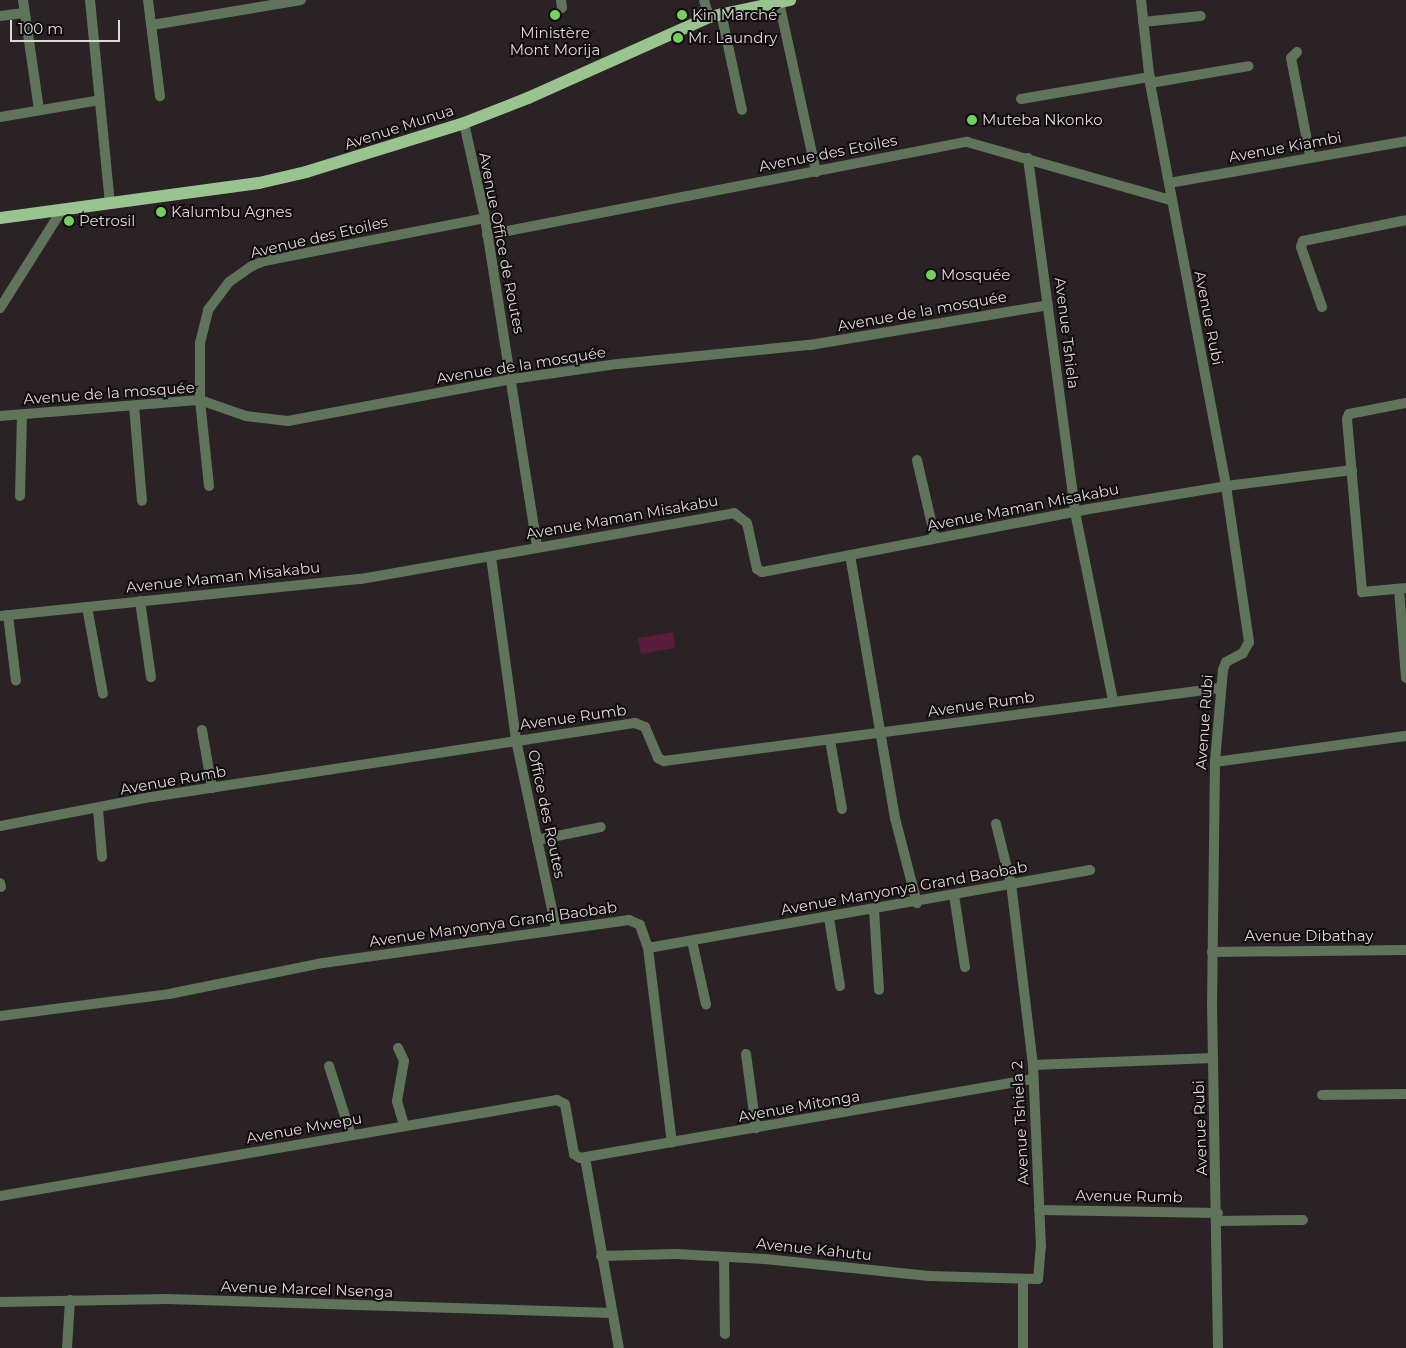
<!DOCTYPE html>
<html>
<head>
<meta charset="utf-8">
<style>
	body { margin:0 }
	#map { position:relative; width:1406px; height:1348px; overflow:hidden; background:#2b2226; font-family:Montserrat,sans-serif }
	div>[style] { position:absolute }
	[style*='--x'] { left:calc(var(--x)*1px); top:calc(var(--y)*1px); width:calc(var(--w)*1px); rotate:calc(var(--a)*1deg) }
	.green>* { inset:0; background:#591c3b }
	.minor>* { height:10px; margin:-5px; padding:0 5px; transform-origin:5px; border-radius:5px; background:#5f745a }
	.major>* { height:12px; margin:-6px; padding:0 6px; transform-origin:6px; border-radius:6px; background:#99c38f }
	.dots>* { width:14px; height:14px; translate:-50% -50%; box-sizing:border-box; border:2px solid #110d0e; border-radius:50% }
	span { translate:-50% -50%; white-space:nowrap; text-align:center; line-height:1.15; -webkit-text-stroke:4px #110d0e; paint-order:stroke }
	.poi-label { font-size:15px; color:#ded8da }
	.left { translate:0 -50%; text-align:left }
	.street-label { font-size:15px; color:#ded8da }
	.scale { position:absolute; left:10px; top:20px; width:110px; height:22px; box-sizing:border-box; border:2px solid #ded8da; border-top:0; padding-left:6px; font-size:15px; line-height:18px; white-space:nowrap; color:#ded8da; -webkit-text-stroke:4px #110d0e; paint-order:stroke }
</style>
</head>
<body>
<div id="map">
	<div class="green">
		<i style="clip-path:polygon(673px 632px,675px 648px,641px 654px,638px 638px)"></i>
	</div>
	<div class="minor">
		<i style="--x:23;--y:0;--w:111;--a:81.7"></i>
		<i style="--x:90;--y:0;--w:204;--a:84.4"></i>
		<i style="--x:148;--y:0;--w:97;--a:82.9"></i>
		<i style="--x:561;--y:0;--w:8;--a:83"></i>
		<i style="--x:704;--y:0;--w:18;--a:74"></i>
		<i style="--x:1141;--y:0;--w:83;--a:83.8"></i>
		<i style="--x:1150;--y:83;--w:410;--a:79.3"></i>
		<i style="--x:1226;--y:486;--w:158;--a:81.6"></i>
		<i style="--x:1249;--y:642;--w:13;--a:119"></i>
		<i style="--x:1243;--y:653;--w:19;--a:152"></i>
		<i style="--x:1226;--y:662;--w:9;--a:111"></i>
		<i style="--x:1223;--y:670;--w:92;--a:95"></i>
		<i style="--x:1215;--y:762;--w:242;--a:90.7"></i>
		<i style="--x:1212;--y:1004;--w:344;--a:89"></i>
		<i style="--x:779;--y:2;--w:174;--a:77.7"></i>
		<i style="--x:721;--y:13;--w:99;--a:77.8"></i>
		<i style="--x:0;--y:16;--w:24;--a:-7"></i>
		<i style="--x:1143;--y:22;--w:58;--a:-5.9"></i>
		<i style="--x:152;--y:25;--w:151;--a:-9.5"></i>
		<i style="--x:1297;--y:52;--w:8;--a:135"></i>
		<i style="--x:1291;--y:58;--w:100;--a:79"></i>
		<i style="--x:1150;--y:83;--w:100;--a:-9.7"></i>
		<i style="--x:1021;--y:99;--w:131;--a:-9.7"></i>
		<i style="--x:0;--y:117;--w:101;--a:-9.6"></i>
		<i style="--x:464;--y:123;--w:97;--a:77.5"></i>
		<i style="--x:485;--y:218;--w:333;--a:81"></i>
		<i style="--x:1028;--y:158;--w:357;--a:82.4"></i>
		<i style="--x:1075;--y:512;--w:192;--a:78.6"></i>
		<i style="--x:1169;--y:183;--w:241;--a:-10"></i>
		<i style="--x:487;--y:235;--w:489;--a:-11"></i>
		<i style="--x:967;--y:142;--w:212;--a:15.9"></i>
		<i style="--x:1322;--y:307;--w:64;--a:-109.3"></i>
		<i style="--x:1301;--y:247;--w:6;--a:-72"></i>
		<i style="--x:1303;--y:241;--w:105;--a:-11.5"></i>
		<i style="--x:0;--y:308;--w:116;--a:-57.7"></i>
		<i style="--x:1406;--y:403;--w:58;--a:169.1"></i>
		<i style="--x:1349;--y:414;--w:5;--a:112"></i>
		<i style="--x:1347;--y:419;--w:174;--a:85"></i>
		<i style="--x:1362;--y:592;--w:44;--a:-5.2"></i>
		<i style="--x:134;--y:406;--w:95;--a:85.2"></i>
		<i style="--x:0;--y:416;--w:201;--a:-4.6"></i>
		<i style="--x:200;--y:400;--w:49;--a:19.2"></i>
		<i style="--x:246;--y:416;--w:42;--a:6.8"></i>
		<i style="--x:288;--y:421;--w:228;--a:-10.6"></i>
		<i style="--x:512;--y:379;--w:107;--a:-8.1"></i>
		<i style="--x:618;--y:364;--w:193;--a:-5.7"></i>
		<i style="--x:810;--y:345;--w:241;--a:-9.5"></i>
		<i style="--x:917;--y:460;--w:80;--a:77"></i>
		<i style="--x:209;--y:486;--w:86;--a:-96"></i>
		<i style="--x:200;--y:400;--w:57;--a:-90"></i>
		<i style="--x:200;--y:343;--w:34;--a:-76"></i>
		<i style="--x:208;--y:310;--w:35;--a:-53"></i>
		<i style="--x:229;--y:282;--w:28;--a:-35"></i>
		<i style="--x:252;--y:266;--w:13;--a:-23"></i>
		<i style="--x:264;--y:261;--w:225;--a:-11"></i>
		<i style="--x:20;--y:496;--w:81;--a:-88.6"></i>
		<i style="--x:850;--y:555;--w:267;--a:80.3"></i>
		<i style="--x:895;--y:818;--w:88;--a:75.5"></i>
		<i style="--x:491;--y:557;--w:185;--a:82.2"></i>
		<i style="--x:516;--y:740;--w:192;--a:78"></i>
		<i style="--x:1399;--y:589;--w:89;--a:85.5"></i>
		<i style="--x:140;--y:601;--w:77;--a:81.8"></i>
		<i style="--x:87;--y:607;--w:88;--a:79.6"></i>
		<i style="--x:8;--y:615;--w:66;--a:83.1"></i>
		<i style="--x:0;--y:616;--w:363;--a:-5.9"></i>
		<i style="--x:361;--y:579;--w:379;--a:-10"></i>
		<i style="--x:734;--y:513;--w:16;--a:38"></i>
		<i style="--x:747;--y:523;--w:47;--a:77.7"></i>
		<i style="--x:757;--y:569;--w:6;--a:31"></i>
		<i style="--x:762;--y:572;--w:333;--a:-10.9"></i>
		<i style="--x:1089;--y:509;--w:139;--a:-9.5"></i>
		<i style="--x:1226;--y:486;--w:127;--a:-7.2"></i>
		<i style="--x:202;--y:730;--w:59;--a:80.2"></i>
		<i style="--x:830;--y:740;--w:70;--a:80.1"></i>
		<i style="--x:1215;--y:762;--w:193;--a:-7.8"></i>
		<i style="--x:98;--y:809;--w:48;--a:85.2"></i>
		<i style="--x:0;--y:826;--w:154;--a:-10.9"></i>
		<i style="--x:151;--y:797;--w:490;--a:-8.7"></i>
		<i style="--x:635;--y:723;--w:11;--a:22"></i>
		<i style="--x:645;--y:727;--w:34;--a:67"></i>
		<i style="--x:658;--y:758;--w:7;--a:27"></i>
		<i style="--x:664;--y:761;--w:561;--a:-7.48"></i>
		<i style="--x:537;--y:840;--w:65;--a:-11.5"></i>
		<i style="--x:0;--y:883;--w:4;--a:76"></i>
		<i style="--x:954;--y:895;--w:73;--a:81.3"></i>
		<i style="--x:874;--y:910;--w:80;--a:86.4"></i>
		<i style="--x:829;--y:918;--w:69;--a:80.8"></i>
		<i style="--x:692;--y:941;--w:65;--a:77.5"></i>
		<i style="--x:648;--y:948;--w:449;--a:-10"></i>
		<i style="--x:1212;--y:952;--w:194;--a:-0.6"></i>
		<i style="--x:0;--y:1016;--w:170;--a:-7.4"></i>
		<i style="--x:169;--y:994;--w:157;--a:-11.4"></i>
		<i style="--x:323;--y:963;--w:309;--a:-8"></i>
		<i style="--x:629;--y:920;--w:12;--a:24"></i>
		<i style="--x:640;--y:925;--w:24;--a:71"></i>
		<i style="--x:648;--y:948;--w:196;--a:83"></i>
		<i style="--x:398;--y:1048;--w:14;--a:65"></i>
		<i style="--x:404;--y:1061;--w:41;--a:99.9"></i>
		<i style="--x:397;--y:1101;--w:26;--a:74"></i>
		<i style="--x:746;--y:1054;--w:75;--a:82.3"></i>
		<i style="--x:1033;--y:1065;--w:180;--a:-2.2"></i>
		<i style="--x:329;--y:1066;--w:72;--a:72.3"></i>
		<i style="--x:1322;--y:1095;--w:84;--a:-0.7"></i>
		<i style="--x:585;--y:1158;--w:193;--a:79.9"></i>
		<i style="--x:0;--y:1196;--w:565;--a:-9.78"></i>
		<i style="--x:557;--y:1100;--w:9;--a:27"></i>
		<i style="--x:565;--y:1104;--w:51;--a:79.8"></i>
		<i style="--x:574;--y:1154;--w:7;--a:34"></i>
		<i style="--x:580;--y:1158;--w:460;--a:-9.9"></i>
		<i style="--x:1039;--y:1210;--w:179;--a:1"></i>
		<i style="--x:1218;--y:1221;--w:85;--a:-0.7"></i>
		<i style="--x:601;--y:1256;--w:75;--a:-1.5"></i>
		<i style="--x:676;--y:1254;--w:89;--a:3.2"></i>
		<i style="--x:765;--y:1259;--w:165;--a:5.9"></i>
		<i style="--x:929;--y:1276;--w:109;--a:1.6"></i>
		<i style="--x:1038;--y:1279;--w:32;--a:-85"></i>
		<i style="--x:1041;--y:1247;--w:182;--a:-92.5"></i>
		<i style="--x:1033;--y:1065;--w:182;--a:-96.9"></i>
		<i style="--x:1011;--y:884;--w:62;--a:-104"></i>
		<i style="--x:724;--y:1257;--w:77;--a:89.3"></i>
		<i style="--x:0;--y:1302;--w:168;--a:-1"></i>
		<i style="--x:168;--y:1299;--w:444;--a:1.8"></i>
		<i style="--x:67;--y:1348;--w:48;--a:-86.4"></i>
		<i style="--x:1023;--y:1348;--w:68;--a:-90"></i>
	</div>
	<div class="major">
		<i style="--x:0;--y:218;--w:261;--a:-7.7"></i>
		<i style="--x:259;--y:183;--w:48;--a:-13.2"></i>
		<i style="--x:306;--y:172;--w:165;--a:-17.2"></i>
		<i style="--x:464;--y:123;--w:69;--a:-21.3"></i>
		<i style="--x:528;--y:98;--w:198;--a:-24.1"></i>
		<i style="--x:709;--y:17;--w:83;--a:-11.9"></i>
	</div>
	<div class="dots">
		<i style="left:555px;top:15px;background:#74d25c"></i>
		<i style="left:682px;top:15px;background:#74d25c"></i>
		<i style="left:678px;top:38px;background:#74d25c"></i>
		<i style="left:972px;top:120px;background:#74d25c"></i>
		<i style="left:161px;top:212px;background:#74d25c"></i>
		<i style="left:69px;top:221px;background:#74d25c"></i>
		<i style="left:931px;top:275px;background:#74d25c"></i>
	</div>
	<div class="poi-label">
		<span class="left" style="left:692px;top:15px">Kin Marché</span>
		<span style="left:555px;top:41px">Ministère<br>Mont Morija</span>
		<span class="left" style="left:688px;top:38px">Mr. Laundry</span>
		<span class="left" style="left:982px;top:120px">Muteba Nkonko</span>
		<span class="left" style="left:171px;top:212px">Kalumbu Agnes</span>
		<span class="left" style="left:79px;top:221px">Petrosil</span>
		<span class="left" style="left:941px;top:275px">Mosquée</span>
	</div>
	<div class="street-label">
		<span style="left:399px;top:127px;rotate:-18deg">Avenue Munua</span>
		<span style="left:1285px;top:147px;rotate:-10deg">Avenue Kiambi</span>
		<span style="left:828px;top:153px;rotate:-11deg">Avenue des Etoiles</span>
		<span style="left:319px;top:237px;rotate:-13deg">Avenue des Etoiles</span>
		<span style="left:502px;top:243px;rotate:79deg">Avenue Office de Routes</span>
		<span style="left:922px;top:311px;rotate:-10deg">Avenue de la mosquée</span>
		<span style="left:1209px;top:318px;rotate:79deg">Avenue Rubi</span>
		<span style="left:1067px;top:333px;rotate:83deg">Avenue Tshiela</span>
		<span style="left:521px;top:365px;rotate:-9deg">Avenue de la mosquée</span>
		<span style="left:109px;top:393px;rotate:-4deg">Avenue de la mosquée</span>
		<span style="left:1023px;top:507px;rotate:-11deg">Avenue Maman Misakabu</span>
		<span style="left:622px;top:517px;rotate:-10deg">Avenue Maman Misakabu</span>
		<span style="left:223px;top:577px;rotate:-6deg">Avenue Maman Misakabu</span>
		<span style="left:981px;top:704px;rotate:-8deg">Avenue Rumb</span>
		<span style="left:573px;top:717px;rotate:-8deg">Avenue Rumb</span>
		<span style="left:1204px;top:722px;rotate:-86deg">Avenue Rubi</span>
		<span style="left:173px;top:780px;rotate:-10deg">Avenue Rumb</span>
		<span style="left:547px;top:814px;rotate:78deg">Office des Routes</span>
		<span style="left:904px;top:888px;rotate:-10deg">Avenue Manyonya Grand Baobab</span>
		<span style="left:493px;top:924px;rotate:-8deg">Avenue Manyonya Grand Baobab</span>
		<span style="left:1309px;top:936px">Avenue Dibathay</span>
		<span style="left:799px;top:1106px;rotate:-10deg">Avenue Mitonga</span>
		<span style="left:1020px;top:1123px;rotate:-93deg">Avenue Tshiela 2</span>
		<span style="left:304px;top:1128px;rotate:-10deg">Avenue Mwepu</span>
		<span style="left:1200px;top:1128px;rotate:-92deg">Avenue Rubi</span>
		<span style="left:1129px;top:1196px;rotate:1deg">Avenue Rumb</span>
		<span style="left:814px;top:1249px;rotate:6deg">Avenue Kahutu</span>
		<span style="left:307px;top:1289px;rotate:2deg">Avenue Marcel Nsenga</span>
	</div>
	<div class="scale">100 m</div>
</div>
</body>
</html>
